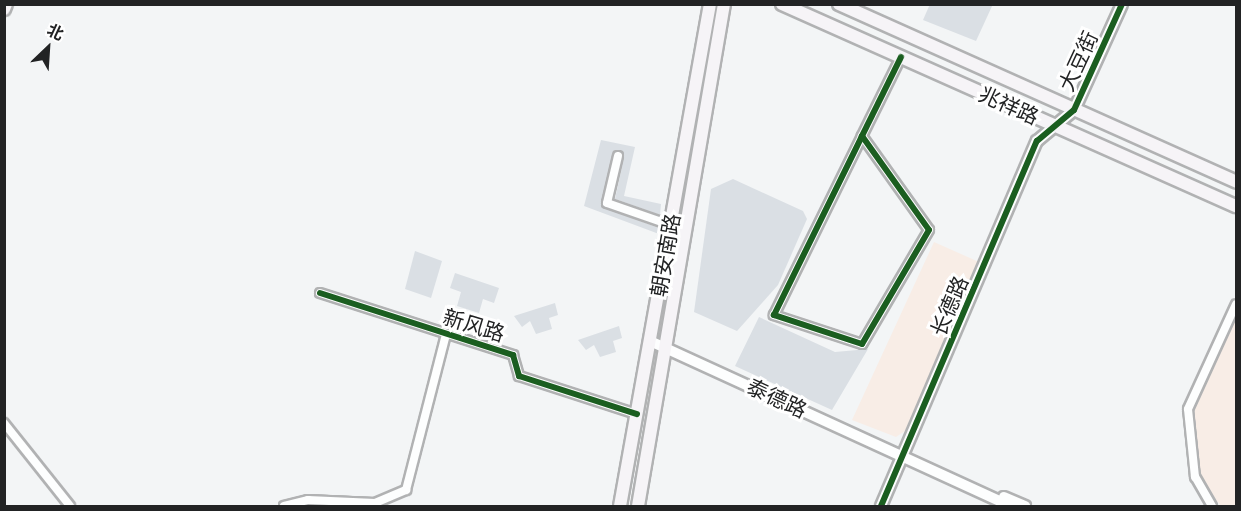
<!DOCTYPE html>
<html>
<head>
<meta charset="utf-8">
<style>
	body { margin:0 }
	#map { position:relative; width:1241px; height:511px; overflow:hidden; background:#f3f5f6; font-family:"Noto Sans","Noto Sans SC",sans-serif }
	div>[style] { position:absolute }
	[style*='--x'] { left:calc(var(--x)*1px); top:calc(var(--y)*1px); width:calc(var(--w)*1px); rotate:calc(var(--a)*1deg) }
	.education>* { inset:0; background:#f8ede6 }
	.building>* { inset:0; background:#dadfe4 }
	.roads { filter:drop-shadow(2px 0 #b1b2b3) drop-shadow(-2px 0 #b1b2b3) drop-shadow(0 2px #b1b2b3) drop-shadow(0 -2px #b1b2b3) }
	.minor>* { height:8px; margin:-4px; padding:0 4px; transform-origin:4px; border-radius:4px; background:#fdfefe }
	.tertiary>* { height:10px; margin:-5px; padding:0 5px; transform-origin:5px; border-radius:5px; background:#fdfefe }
	.secondary>* { height:12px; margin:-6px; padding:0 6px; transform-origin:6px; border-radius:6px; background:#f6f4f7 }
	.cycleway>* { height:6px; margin:-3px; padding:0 3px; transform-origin:3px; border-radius:3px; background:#1b5e20 }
	span { translate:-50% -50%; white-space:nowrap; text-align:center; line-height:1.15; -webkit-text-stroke:6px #fff; paint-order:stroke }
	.street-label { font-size:21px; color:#222324 }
	.frame { position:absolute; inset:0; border:6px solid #222324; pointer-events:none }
	.north { position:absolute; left:18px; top:18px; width:60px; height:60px; -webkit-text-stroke:4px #fff; paint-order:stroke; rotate:25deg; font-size:16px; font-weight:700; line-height:24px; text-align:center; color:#222324 }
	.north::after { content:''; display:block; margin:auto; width:21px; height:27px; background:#222324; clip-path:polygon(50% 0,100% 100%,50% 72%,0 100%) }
</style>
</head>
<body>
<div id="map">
	<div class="education">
		<i style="clip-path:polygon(934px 242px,979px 262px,905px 431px,896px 437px,852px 420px)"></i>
		<i style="clip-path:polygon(1236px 315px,1236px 506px,1221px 506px,1201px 481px,1194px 410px)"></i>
	</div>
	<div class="building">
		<i style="clip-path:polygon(930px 4px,993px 4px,976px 41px,923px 20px)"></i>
		<i style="clip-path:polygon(601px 140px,635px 147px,624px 196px,661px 204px,660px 215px,615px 199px,624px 157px,617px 150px,602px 207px,659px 228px,659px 234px,584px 206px)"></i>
		<i style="clip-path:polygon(733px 179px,803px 211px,807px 219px,778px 285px,737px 331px,694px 312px,711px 189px)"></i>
		<i style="clip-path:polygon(415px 251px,442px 261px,431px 298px,405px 289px)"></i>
		<i style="clip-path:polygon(455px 273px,499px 288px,494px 303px,483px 299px,479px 313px,457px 306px,461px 292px,450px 288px)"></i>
		<i style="clip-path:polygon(555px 303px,558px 315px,549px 318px,552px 329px,536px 334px,530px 321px,522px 327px,514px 316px)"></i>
		<i style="clip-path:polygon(759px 317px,835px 352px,868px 349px,832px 410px,735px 366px)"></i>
		<i style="clip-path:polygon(619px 326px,622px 338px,613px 341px,616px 352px,600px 357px,594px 345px,586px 350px,578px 340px)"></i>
	</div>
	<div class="roads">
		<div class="minor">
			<i style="--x:862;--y:136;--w:115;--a:54.5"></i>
			<i style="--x:929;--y:230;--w:132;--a:120.4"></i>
			<i style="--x:862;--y:344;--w:93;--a:-161.8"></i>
			<i style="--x:774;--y:315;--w:199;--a:-63.8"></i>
			<i style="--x:862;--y:136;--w:88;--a:-63.7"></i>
			<i style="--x:618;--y:156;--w:48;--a:103.2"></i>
			<i style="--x:607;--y:203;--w:67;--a:19.2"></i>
			<i style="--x:320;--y:293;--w:203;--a:17.8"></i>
			<i style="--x:513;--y:355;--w:22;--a:74"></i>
			<i style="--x:519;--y:376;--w:124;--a:17.9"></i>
			<i style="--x:4;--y:423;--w:106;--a:51.5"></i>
			<i style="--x:284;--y:506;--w:25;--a:-14"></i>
			<i style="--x:308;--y:500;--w:67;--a:2.6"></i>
			<i style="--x:375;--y:503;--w:34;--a:-23"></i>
			<i style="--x:406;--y:490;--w:161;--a:-75.6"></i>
			<i style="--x:1212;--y:506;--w:34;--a:-120"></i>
			<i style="--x:1195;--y:477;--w:68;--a:-95.9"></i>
			<i style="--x:1188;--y:409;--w:115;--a:-65.4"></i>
		</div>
		<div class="tertiary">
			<i style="--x:650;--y:341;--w:397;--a:24.6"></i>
			<i style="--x:1004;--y:497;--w:23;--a:23"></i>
			<i style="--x:881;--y:506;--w:397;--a:-66.9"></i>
			<i style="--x:1037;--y:141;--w:48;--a:-40"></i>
			<i style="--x:1074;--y:110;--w:116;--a:-65.6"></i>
		</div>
		<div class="secondary">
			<i style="--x:782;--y:4;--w:497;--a:24"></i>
			<i style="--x:839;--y:4;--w:435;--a:24.1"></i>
			<i style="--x:4;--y:9;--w:5;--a:-68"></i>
			<i style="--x:620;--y:506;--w:510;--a:-79.84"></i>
			<i style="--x:638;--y:506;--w:509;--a:-80.28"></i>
		</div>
	</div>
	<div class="cycleway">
		<i style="--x:862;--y:136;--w:115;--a:54.5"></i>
		<i style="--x:929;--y:230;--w:132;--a:120.4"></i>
		<i style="--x:862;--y:344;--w:93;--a:-161.8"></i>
		<i style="--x:774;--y:315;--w:199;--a:-63.8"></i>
		<i style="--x:862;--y:136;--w:88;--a:-63.7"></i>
		<i style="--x:320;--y:293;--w:203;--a:17.8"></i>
		<i style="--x:513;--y:355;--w:22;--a:74"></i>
		<i style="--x:519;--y:376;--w:124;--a:17.9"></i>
		<i style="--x:881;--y:506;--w:397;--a:-66.9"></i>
		<i style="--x:1037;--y:141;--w:48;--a:-40"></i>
		<i style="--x:1074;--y:110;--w:116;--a:-65.6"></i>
	</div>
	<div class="street-label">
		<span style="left:1078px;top:61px;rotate:-65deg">大豆街</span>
		<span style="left:1009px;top:105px;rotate:24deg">兆祥路</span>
		<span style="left:665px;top:255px;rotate:-80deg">朝安南路</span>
		<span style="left:949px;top:306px;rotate:-67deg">长德路</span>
		<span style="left:474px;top:325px;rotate:17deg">新风路</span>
		<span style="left:777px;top:398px;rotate:25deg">泰德路</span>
	</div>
	<div class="frame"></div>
	<div class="north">北</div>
</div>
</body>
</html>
